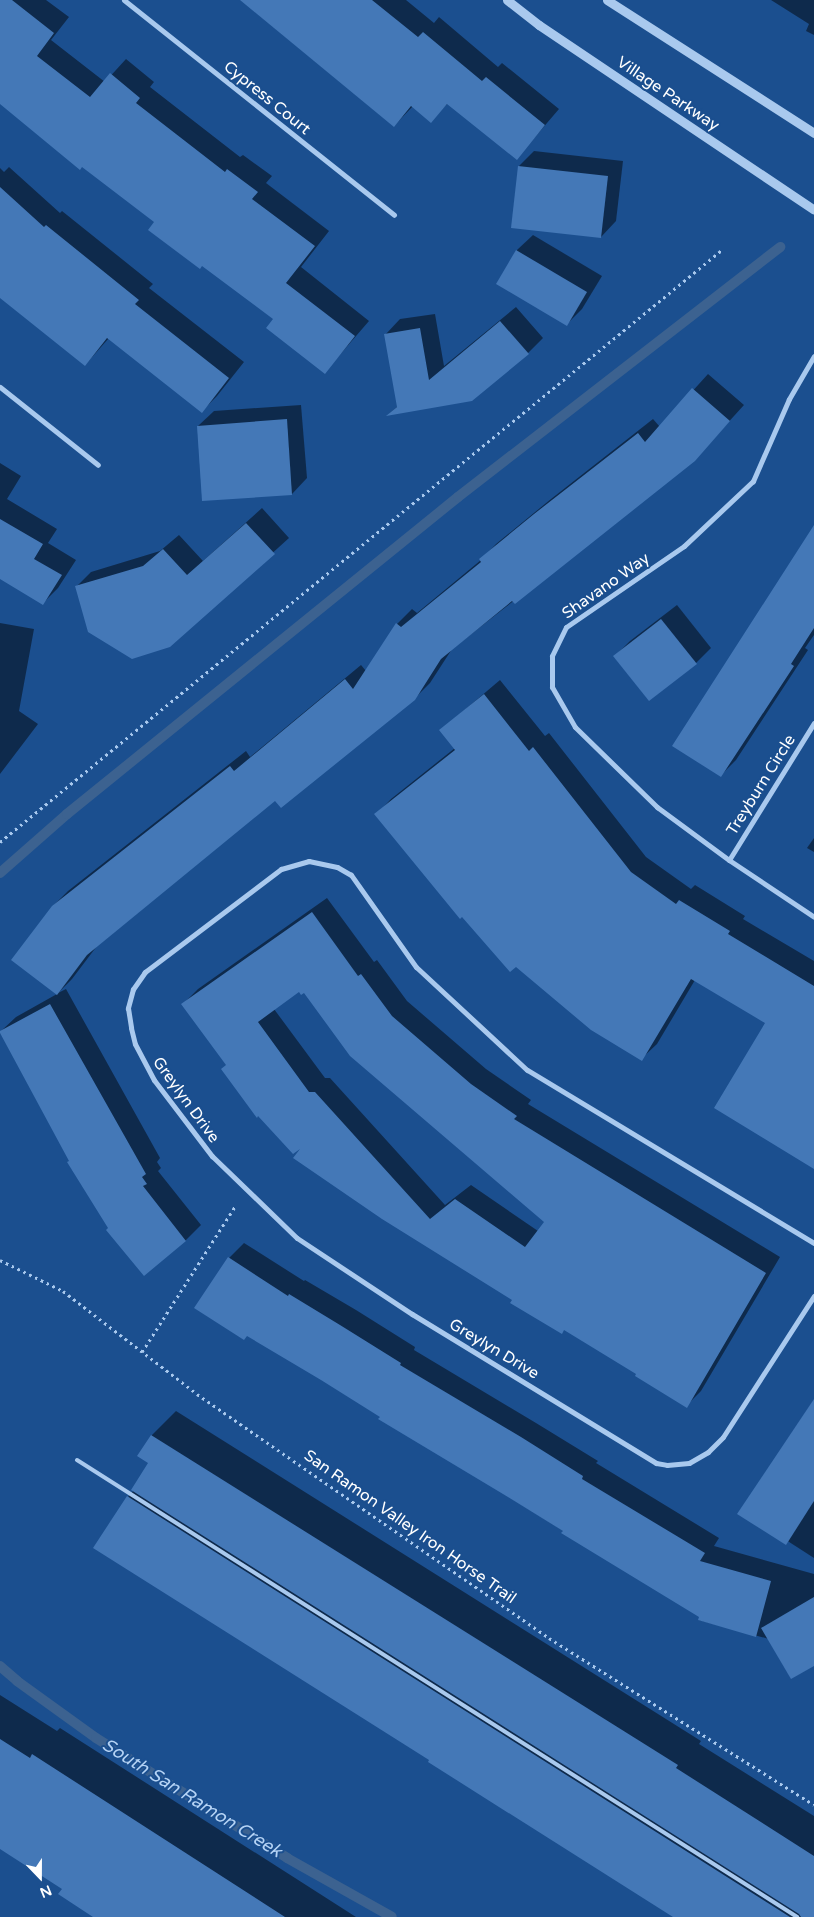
<!DOCTYPE html>
<html>
<head>
<meta charset="utf-8">
<style>
	body { margin:0 }
	#map { position:relative; width:814px; height:1917px; overflow:hidden; background:#1b4f8f; font-family:"Varela Round",sans-serif }
	div>[style] { position:absolute }
	[style*='--x'] { left:calc(var(--x)*1px); top:calc(var(--y)*1px); width:calc(var(--w)*1px); rotate:calc(var(--a)*1deg) }
	.shadow>* { inset:0; background:#0007 }
	.stream>* { height:10px; margin:-5px; padding:0 5px; transform-origin:5px; border-radius:5px; background:#3c6290 }
	.building>* { inset:0; background:#4478b7 }
	.path>* { height:3px; margin-top:-1.5px; transform-origin:0; background:repeating-linear-gradient(90deg,#a9c9ee 0 2.5px,transparent 0 6.5px) }
	.service>* { height:4px; margin:-2px; padding:0 2px; transform-origin:2px; border-radius:2px; background:#a9c9ee }
	.minor>* { height:5px; margin:-2.5px; padding:0 2.5px; transform-origin:2.5px; border-radius:2.5px; background:#a9c9ee }
	.tertiary>* { height:9px; margin:-4.5px; padding:0 4.5px; transform-origin:4.5px; border-radius:4.5px; background:#a9c9ee }
	span { translate:-50% -50%; white-space:nowrap; text-align:center; line-height:1.15; -webkit-text-stroke:4px #1b4f8f; paint-order:stroke }
	.street-label { font-size:16px; color:#fff }
	.water-label { font-size:18px; color:#b5d3f5; font-style:italic }
	.north { position:absolute; left:15px; top:1852px; width:50px; height:50px; -webkit-text-stroke:4px #1b4f8f; paint-order:stroke; rotate:158deg; font-size:14px; font-weight:700; line-height:20px; text-align:center; color:#fff }
	.north::after { content:''; display:block; margin:auto; width:18px; height:22px; background:#fff; clip-path:polygon(50% 0,100% 100%,50% 72%,0 100%) }
</style>
</head>
<body>
<div id="map">
	<div class="shadow">
		<i style="clip-path:polygon(0 0,46px 0,69px 17px,51px 40px,105px 82px,126px 59px,154px 82px,150px 87px,240px 157px,243px 155px,272px 176px,266px 183px,329px 231px,301px 267px,369px 321px,325px 372px,275px 319px,156px 222px,0 103px)"></i>
		<i style="clip-path:polygon(241px 0,406px 0,434px 23px,439px 17px,498px 67px,502px 63px,559px 109px,517px 158px,448px 103px,431px 121px,413px 106px,394px 126px)"></i>
		<i style="clip-path:polygon(771px 0,814px 0,814px 35px,806px 31px,809px 24px)"></i>
		<i style="clip-path:polygon(534px 151px,623px 161px,616px 221px,601px 237px,519px 166px)"></i>
		<i style="clip-path:polygon(9px 167px,60px 213px,62px 211px,153px 284px,149px 288px,244px 362px,217px 396px,202px 411px,109px 338px,85px 365px,0 296px,0 168px,4px 172px)"></i>
		<i style="clip-path:polygon(533px 235px,602px 276px,582px 309px,567px 324px,498px 283px,517px 250px)"></i>
		<i style="clip-path:polygon(516px 307px,543px 338px,528px 353px,389px 414px,398px 406px,385px 335px,400px 319px,435px 314px,444px 366px)"></i>
		<i style="clip-path:polygon(708px 374px,744px 405px,694px 460px,452px 649px,430px 683px,414px 699px,275px 800px,97px 946px,72px 979px,58px 993px,66px 989px,160px 1158px,157px 1162px,161px 1168px,158px 1171px,201px 1225px,185px 1241px,110px 1228px,0 1032px,16px 1017px,57px 994px,53px 906px,68px 891px,246px 751px,250px 757px,361px 665px,366px 671px,397px 624px,412px 609px,417px 613px,481px 560px,496px 544px,551px 499px,653px 419px,660px 427px)"></i>
		<i style="clip-path:polygon(301px 405px,307px 478px,292px 494px,198px 426px,214px 411px)"></i>
		<i style="clip-path:polygon(0 463px,21px 476px,7px 499px,57px 529px,48px 543px,76px 560px,58px 588px,43px 603px,0 577px)"></i>
		<i style="clip-path:polygon(262px 508px,289px 538px,170px 646px,76px 587px,91px 572px,160px 551px,179px 535px,203px 561px)"></i>
		<i style="clip-path:polygon(814px 527px,814px 635px,805px 648px,808px 650px,736px 760px,720px 776px)"></i>
		<i style="clip-path:polygon(677px 605px,711px 648px,696px 663px,615px 656px,630px 641px)"></i>
		<i style="clip-path:polygon(0 623px,34px 629px,19px 711px,38px 724px,0 774px)"></i>
		<i style="clip-path:polygon(500px 680px,545px 736px,549px 733px,646px 857px,691px 889px,695px 885px,745px 916px,743px 919px,814px 961px,814px 1167px,767px 1023px,695px 980px,657px 1044px,641px 1059px,376px 815px,391px 799px,455px 748px,441px 730px)"></i>
		<i style="clip-path:polygon(814px 838px,814px 852px,807px 848px)"></i>
		<i style="clip-path:polygon(evenodd,327px 898px,374px 962px,377px 960px,407px 1001px,486px 1069px,531px 1100px,528px 1104px,780px 1257px,701px 1391px,686px 1406px,304px 1145px,227px 1065px,183px 1004px,198px 989px,327px 898px,299px 991px,304px 991px,546px 1222px,538px 1231px,471px 1185px,445px 1205px,330px 1078px,325px 1078px,274px 1009px,299px 991px)"></i>
		<i style="clip-path:polygon(244px 1243px,304px 1281px,305px 1280px,356px 1310px,415px 1347px,414px 1350px,536px 1423px,598px 1461px,596px 1463px,719px 1538px,714px 1546px,814px 1574px,814px 1665px,769px 1639px,699px 1620px,700px 1616px,381px 1417px,229px 1258px)"></i>
		<i style="clip-path:polygon(814px 1400px,814px 1558px,741px 1511px)"></i>
		<i style="clip-path:polygon(176px 1411px,701px 1741px,699px 1744px,814px 1816px,814px 1917px,676px 1917px,128px 1497px,134px 1490px,150px 1463px,139px 1456px,152px 1435px)"></i>
		<i style="clip-path:polygon(0 1695px,57px 1731px,60px 1728px,356px 1917px,95px 1917px,64px 1888px,0 1848px)"></i>
	</div>
	<div class="stream">
		<i style="--x:0;--y:873;--w:89;--a:-41.4"></i>
		<i style="--x:67;--y:814;--w:503;--a:-39.03"></i>
		<i style="--x:458;--y:497;--w:408;--a:-37.8"></i>
		<i style="--x:0;--y:1666;--w:23;--a:41"></i>
		<i style="--x:17;--y:1681;--w:97;--a:35.8"></i>
		<i style="--x:96;--y:1738;--w:226;--a:32.1"></i>
		<i style="--x:287;--y:1858;--w:120;--a:29.3"></i>
	</div>
	<div class="building">
		<i style="clip-path:polygon(0 0,12px 0,54px 33px,37px 56px,90px 97px,110px 73px,140px 98px,136px 103px,225px 172px,227px 169px,258px 192px,252px 199px,315px 246px,286px 283px,355px 336px,325px 374px,266px 328px,273px 319px,202px 266px,200px 269px,148px 230px,154px 222px,82px 167px,80px 170px,0 104px)"></i>
		<i style="clip-path:polygon(240px 0,372px 0,418px 37px,423px 32px,482px 81px,486px 77px,545px 125px,517px 160px,447px 104px,431px 123px,411px 106px,394px 127px)"></i>
		<i style="clip-path:polygon(518px 166px,608px 176px,601px 238px,511px 228px)"></i>
		<i style="clip-path:polygon(0 187px,44px 227px,46px 225px,139px 300px,135px 304px,229px 378px,202px 413px,107px 338px,85px 366px,0 298px)"></i>
		<i style="clip-path:polygon(516px 250px,587px 292px,567px 326px,496px 284px)"></i>
		<i style="clip-path:polygon(500px 321px,529px 354px,472px 401px,386px 416px,397px 407px,384px 334px,420px 328px,429px 380px)"></i>
		<i style="clip-path:polygon(692px 388px,730px 421px,695px 461px,515px 604px,512px 601px,441px 659px,415px 700px,281px 808px,275px 801px,87px 955px,57px 995px,11px 960px,52px 906px,230px 766px,234px 771px,345px 679px,353px 689px,396px 623px,401px 627px,481px 562px,479px 559px,534px 514px,638px 433px,645px 442px)"></i>
		<i style="clip-path:polygon(287px 419px,292px 495px,202px 501px,197px 426px)"></i>
		<i style="clip-path:polygon(0 519px,43px 544px,34px 559px,62px 575px,43px 605px,0 579px)"></i>
		<i style="clip-path:polygon(246px 523px,275px 554px,170px 647px,132px 659px,88px 632px,75px 586px,143px 566px,163px 549px,187px 575px)"></i>
		<i style="clip-path:polygon(814px 525px,814px 628px,791px 664px,794px 666px,721px 777px,672px 746px)"></i>
		<i style="clip-path:polygon(661px 619px,697px 664px,649px 701px,613px 656px)"></i>
		<i style="clip-path:polygon(484px 694px,529px 751px,533px 747px,631px 872px,676px 904px,679px 900px,730px 931px,728px 934px,814px 986px,814px 1169px,714px 1108px,765px 1023px,691px 979px,642px 1061px,591px 1030px,516px 967px,510px 972px,462px 917px,460px 919px,374px 814px,455px 750px,439px 730px)"></i>
		<i style="clip-path:polygon(evenodd,312px 912px,358px 976px,361px 974px,392px 1016px,471px 1084px,517px 1116px,514px 1119px,766px 1273px,687px 1408px,635px 1376px,636px 1374px,564px 1330px,562px 1334px,510px 1303px,512px 1300px,382px 1219px,293px 1158px,300px 1149px,293px 1154px,258px 1116px,257px 1118px,221px 1069px,226px 1065px,181px 1004px,312px 912px,299px 992px,301px 995px,304px 993px,350px 1056px,544px 1222px,525px 1247px,455px 1199px,430px 1219px,315px 1092px,309px 1092px,258px 1022px,299px 992px)"></i>
		<i style="clip-path:polygon(50px 1004px,146px 1174px,142px 1177px,147px 1184px,143px 1186px,186px 1241px,144px 1276px,106px 1230px,108px 1228px,67px 1162px,69px 1161px,0 1033px,0 1031px)"></i>
		<i style="clip-path:polygon(228px 1257px,288px 1296px,289px 1294px,340px 1325px,401px 1363px,400px 1365px,521px 1437px,583px 1476px,582px 1479px,705px 1553px,700px 1561px,771px 1581px,756px 1637px,698px 1620px,699px 1617px,561px 1533px,563px 1531px,503px 1494px,378px 1419px,380px 1417px,321px 1380px,247px 1336px,244px 1340px,194px 1308px)"></i>
		<i style="clip-path:polygon(814px 1399px,814px 1501px,786px 1545px,737px 1514px)"></i>
		<i style="clip-path:polygon(151px 1435px,678px 1765px,676px 1768px,814px 1856px,814px 1917px,801px 1917px,799px 1914px,131px 1490px,148px 1463px,137px 1456px)"></i>
		<i style="clip-path:polygon(127px 1496px,790px 1917px,673px 1917px,428px 1762px,429px 1760px,93px 1548px)"></i>
		<i style="clip-path:polygon(814px 1597px,814px 1666px,791px 1679px,761px 1628px)"></i>
		<i style="clip-path:polygon(0 1739px,30px 1758px,32px 1754px,285px 1917px,93px 1917px,58px 1894px,62px 1889px,0 1849px)"></i>
	</div>
	<div class="path">
		<i style="--x:0;--y:842;--w:935;--a:-39.36"></i>
		<i style="--x:0;--y:1260;--w:70;--a:26.2"></i>
		<i style="--x:63;--y:1291;--w:169;--a:37.5"></i>
		<i style="--x:197;--y:1394;--w:428;--a:34.7"></i>
		<i style="--x:549;--y:1638;--w:313;--a:32.2"></i>
		<i style="--x:142;--y:1352;--w:174;--a:-57.4"></i>
	</div>
	<div class="service">
		<i style="--x:77;--y:1460;--w:853;--a:32.4"></i>
	</div>
	<div class="minor">
		<i style="--x:124;--y:0;--w:345;--a:38.5"></i>
		<i style="--x:814;--y:356;--w:50;--a:120.2"></i>
		<i style="--x:789;--y:399;--w:90;--a:113.7"></i>
		<i style="--x:753;--y:481;--w:95;--a:136.7"></i>
		<i style="--x:684;--y:546;--w:143;--a:145.5"></i>
		<i style="--x:566;--y:627;--w:32;--a:116"></i>
		<i style="--x:552;--y:656;--w:31;--a:90"></i>
		<i style="--x:552;--y:687;--w:46;--a:60.1"></i>
		<i style="--x:575;--y:727;--w:115;--a:44.3"></i>
		<i style="--x:657;--y:807;--w:89;--a:36.4"></i>
		<i style="--x:729;--y:860;--w:102;--a:33.8"></i>
		<i style="--x:0;--y:387;--w:125;--a:38.5"></i>
		<i style="--x:729;--y:860;--w:161;--a:-58.2"></i>
		<i style="--x:814;--y:1243;--w:335;--a:-148.9"></i>
		<i style="--x:527;--y:1070;--w:151;--a:-137.1"></i>
		<i style="--x:416;--y:967;--w:113;--a:-125.2"></i>
		<i style="--x:351;--y:875;--w:16;--a:-150"></i>
		<i style="--x:337;--y:867;--w:29;--a:-168"></i>
		<i style="--x:309;--y:861;--w:29;--a:164"></i>
		<i style="--x:281;--y:869;--w:171;--a:142.9"></i>
		<i style="--x:145;--y:972;--w:21;--a:125"></i>
		<i style="--x:133;--y:989;--w:20;--a:105"></i>
		<i style="--x:128;--y:1008;--w:20;--a:81"></i>
		<i style="--x:131;--y:1028;--w:16;--a:76"></i>
		<i style="--x:135;--y:1044;--w:41;--a:62.2"></i>
		<i style="--x:154;--y:1080;--w:96;--a:52.7"></i>
		<i style="--x:212;--y:1156;--w:118;--a:44"></i>
		<i style="--x:297;--y:1238;--w:138;--a:33.5"></i>
		<i style="--x:412;--y:1314;--w:286;--a:31.4"></i>
		<i style="--x:656;--y:1463;--w:11;--a:10"></i>
		<i style="--x:667;--y:1465;--w:22;--a:-5"></i>
		<i style="--x:689;--y:1463;--w:22;--a:-30"></i>
		<i style="--x:708;--y:1452;--w:21;--a:-45"></i>
		<i style="--x:723;--y:1437;--w:168;--a:-57.2"></i>
	</div>
	<div class="tertiary">
		<i style="--x:507;--y:0;--w:41;--a:38"></i>
		<i style="--x:539;--y:25;--w:331;--a:33.9"></i>
		<i style="--x:607;--y:0;--w:246;--a:32.7"></i>
	</div>
	<div class="street-label">
		<span style="left:668px;top:94px;rotate:34deg">Village Parkway</span>
		<span style="left:267px;top:98px;rotate:39deg">Cypress Court</span>
		<span style="left:606px;top:586px;rotate:-35deg">Shavano Way</span>
		<span style="left:761px;top:785px;rotate:-58deg">Treyburn Circle</span>
		<span style="left:186px;top:1100px;rotate:54deg">Greylyn Drive</span>
		<span style="left:494px;top:1349px;rotate:31deg">Greylyn Drive</span>
		<span style="left:410px;top:1527px;rotate:35deg">San Ramon Valley Iron Horse Trail</span>
	</div>
	<div class="water-label">
		<span style="left:192px;top:1798px;rotate:32deg">South San Ramon Creek</span>
	</div>
	<div class="north">N</div>
</div>
</body>
</html>
